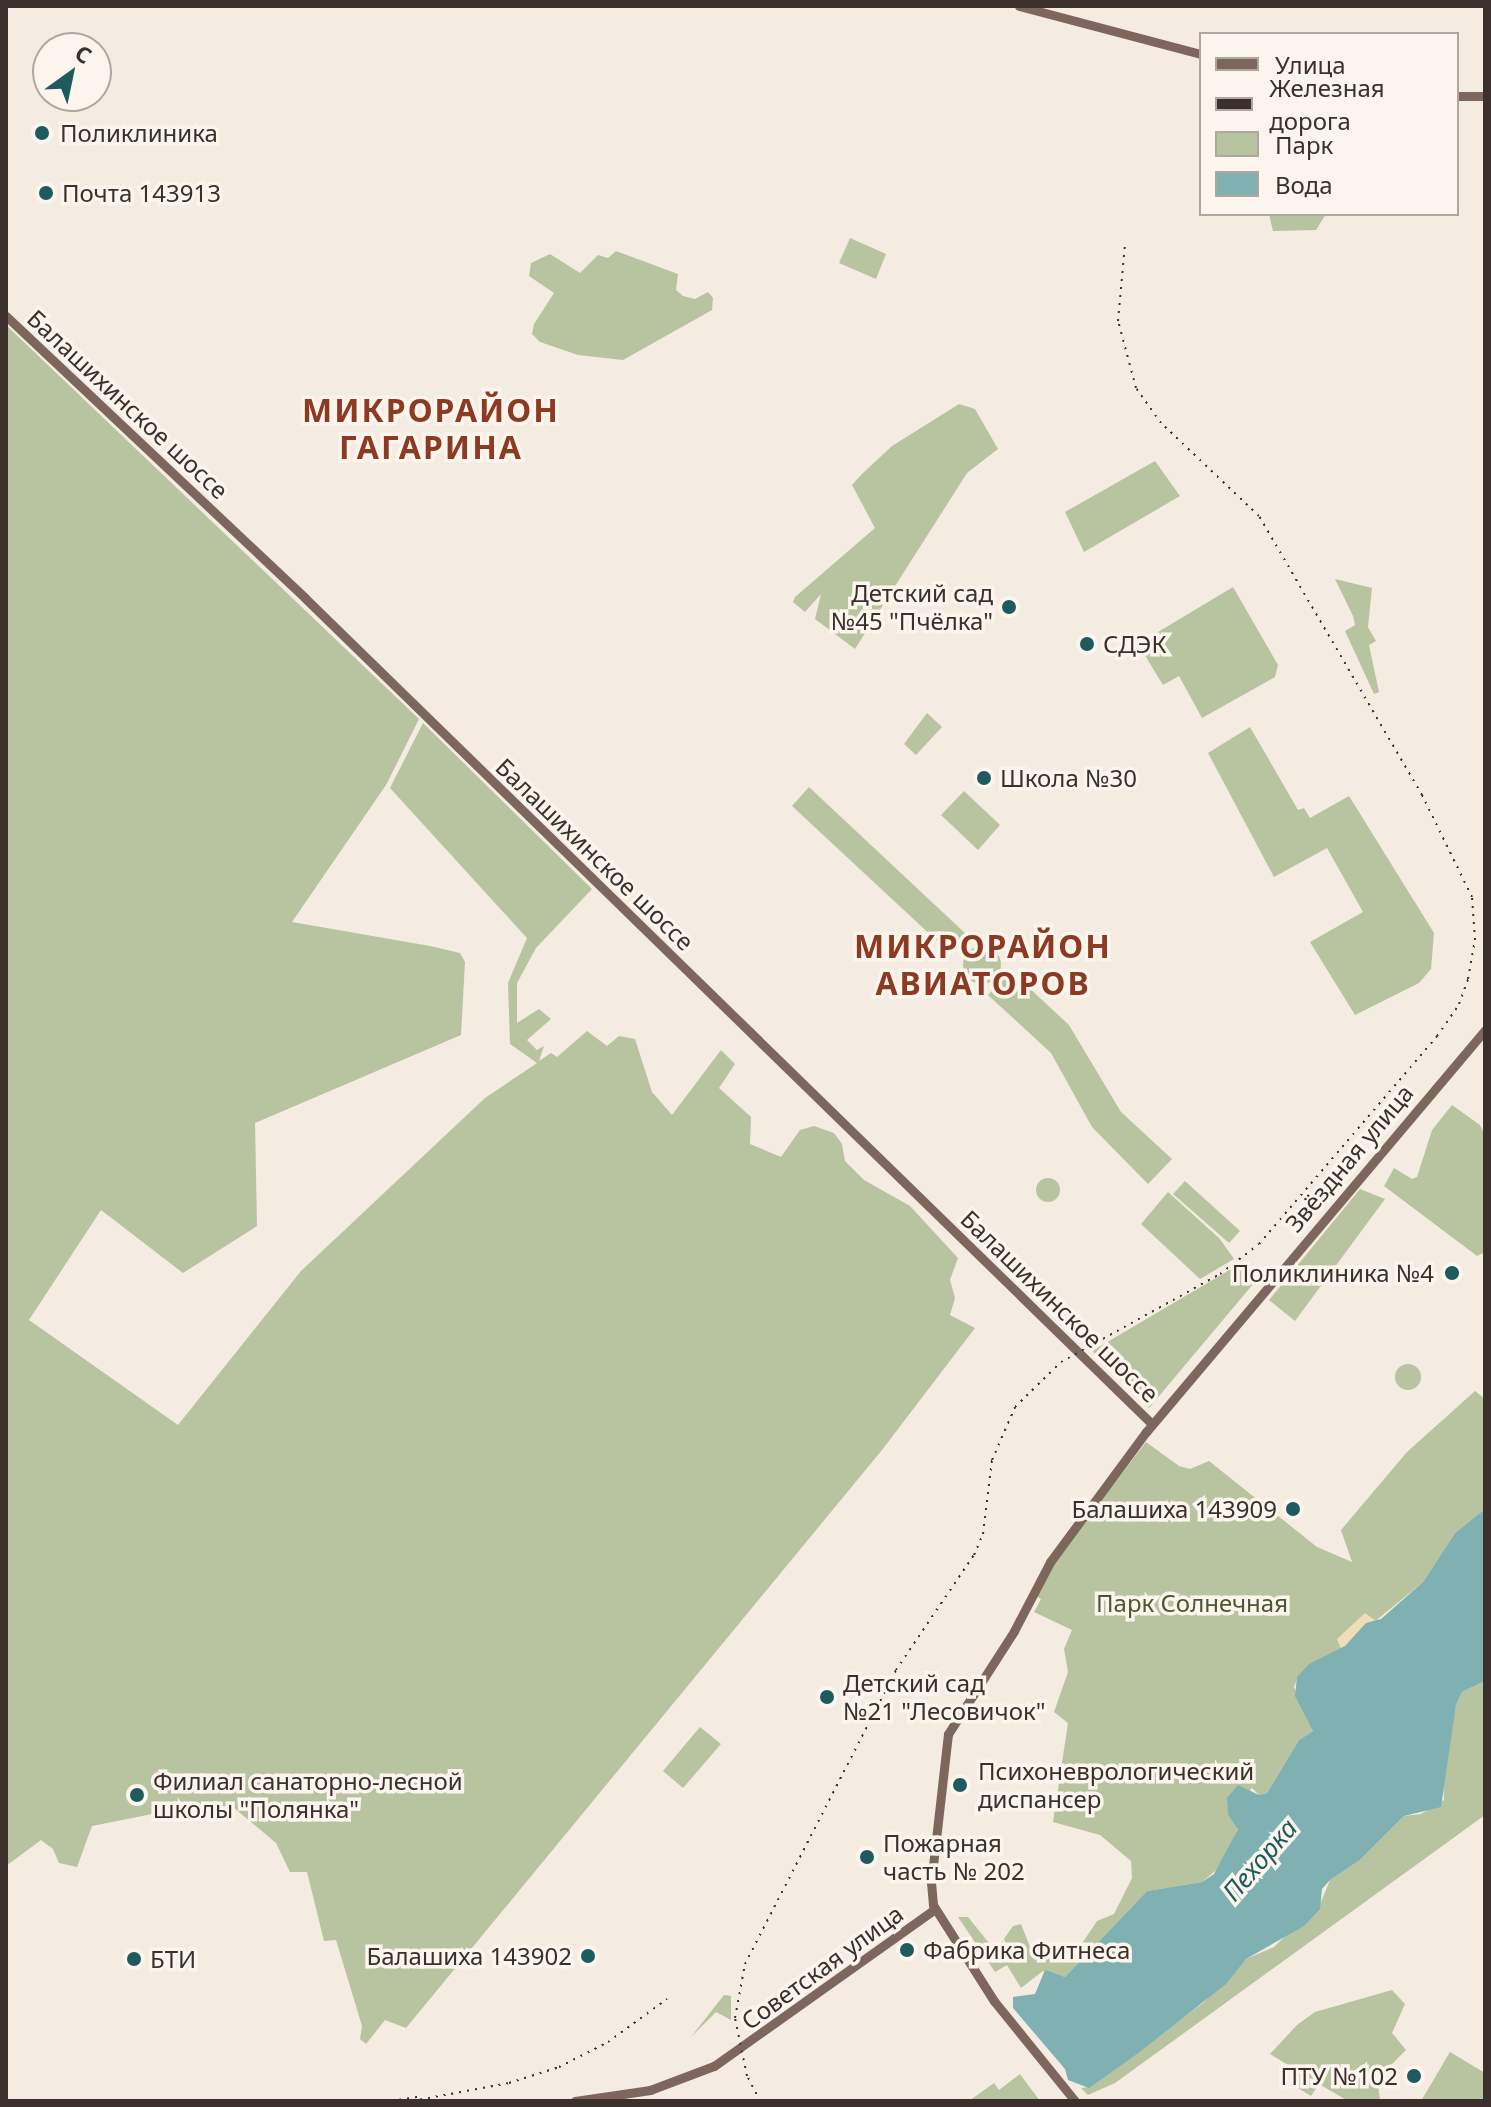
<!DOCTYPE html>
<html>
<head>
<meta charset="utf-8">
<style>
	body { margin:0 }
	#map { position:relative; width:1491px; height:2107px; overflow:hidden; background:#f4ebe1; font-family:"Noto Sans",sans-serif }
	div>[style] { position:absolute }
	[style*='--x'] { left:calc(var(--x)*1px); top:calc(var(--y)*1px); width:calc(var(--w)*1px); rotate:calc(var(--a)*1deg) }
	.green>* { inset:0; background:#b8c4a0 }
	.round { border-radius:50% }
	.sand>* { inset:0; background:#efdcb8 }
	.water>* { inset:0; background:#7fb0b2 }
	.major>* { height:9px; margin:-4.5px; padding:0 4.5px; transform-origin:4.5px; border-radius:4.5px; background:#7d675c }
	.rail>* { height:2px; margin-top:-1px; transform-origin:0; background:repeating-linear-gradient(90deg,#3b302b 0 2px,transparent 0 8px) }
	.dots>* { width:22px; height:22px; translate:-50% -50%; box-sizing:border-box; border:4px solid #fbf5ee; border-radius:50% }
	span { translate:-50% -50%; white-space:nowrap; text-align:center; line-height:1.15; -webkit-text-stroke:7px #fbf5ee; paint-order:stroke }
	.poi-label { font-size:24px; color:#3b302b }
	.left { translate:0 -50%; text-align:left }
	.right { translate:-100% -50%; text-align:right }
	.street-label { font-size:24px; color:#3b302b }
	.park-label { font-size:24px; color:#4a5a2e }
	.water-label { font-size:26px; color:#1f5a5e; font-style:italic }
	.district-label { font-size:32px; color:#8c3b22; font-weight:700; letter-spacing:2px }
	.frame { position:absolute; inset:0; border:8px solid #3b302b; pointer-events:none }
	.legend { position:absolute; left:1199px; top:32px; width:260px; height:184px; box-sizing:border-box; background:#fbf5ee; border:2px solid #aea6a0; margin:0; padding:10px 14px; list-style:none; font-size:24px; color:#3b302b }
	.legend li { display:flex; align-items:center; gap:16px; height:40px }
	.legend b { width:40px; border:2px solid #aea6a0 }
	.north { position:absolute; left:32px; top:32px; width:80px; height:80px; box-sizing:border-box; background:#fbf5ee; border:2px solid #aea6a0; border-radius:50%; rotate:33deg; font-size:22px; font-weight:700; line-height:32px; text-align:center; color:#3b302b }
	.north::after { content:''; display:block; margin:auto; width:28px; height:36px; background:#1f5a5e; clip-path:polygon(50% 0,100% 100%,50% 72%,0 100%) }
</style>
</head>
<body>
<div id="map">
	<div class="green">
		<i style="clip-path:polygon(1269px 214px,1326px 214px,1316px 230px,1273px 231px)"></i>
		<i style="clip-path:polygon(850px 238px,886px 254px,876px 279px,839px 263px)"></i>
		<i style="clip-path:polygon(616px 251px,678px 274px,676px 290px,683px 296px,695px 299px,708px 292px,713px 298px,712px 310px,623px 360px,578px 355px,540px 342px,532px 334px,534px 324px,554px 293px,529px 276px,531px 263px,550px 254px,580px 273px,598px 255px,608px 258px)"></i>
		<i style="clip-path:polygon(6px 325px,419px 719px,386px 785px,292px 922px,430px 946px,460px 953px,465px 962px,461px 1035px,255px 1123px,257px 1226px,183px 1273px,101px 1210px,29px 1320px,178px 1425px,301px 1271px,485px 1098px,537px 1063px,510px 1044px,508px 983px,527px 938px,390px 788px,423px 723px,592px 889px,536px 948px,517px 983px,517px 1023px,539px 1009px,551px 1019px,527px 1040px,537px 1050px,544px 1046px,539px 1061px,551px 1053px,557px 1057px,587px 1031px,607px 1046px,619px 1036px,635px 1039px,652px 1092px,672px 1115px,721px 1050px,735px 1064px,719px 1088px,751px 1117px,750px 1144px,781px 1157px,800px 1130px,814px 1126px,834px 1133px,842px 1144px,845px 1161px,864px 1180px,910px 1206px,958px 1258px,950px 1280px,955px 1298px,950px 1315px,975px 1328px,882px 1450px,406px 2028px,385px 2020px,366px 2044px,360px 2039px,362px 2026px,336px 1940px,324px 1941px,307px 1872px,290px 1872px,276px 1843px,233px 1807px,202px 1804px,92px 1826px,77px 1867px,59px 1863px,53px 1849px,41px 1840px,6px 1866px)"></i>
		<i style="clip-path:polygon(959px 404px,975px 409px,998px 449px,967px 473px,855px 649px,815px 619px,821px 594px,805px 612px,793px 602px,795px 597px,875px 528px,852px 485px,862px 474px,892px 446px)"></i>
		<i style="clip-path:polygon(1155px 461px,1180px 496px,1084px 552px,1065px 512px)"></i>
		<i style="clip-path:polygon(1335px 579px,1372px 588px,1368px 627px,1376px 641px,1369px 645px,1379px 692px,1374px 694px,1345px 631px,1355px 625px,1353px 616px)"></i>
		<i style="clip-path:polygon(1233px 587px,1278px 665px,1275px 677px,1202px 718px,1179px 676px,1163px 685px,1138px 644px)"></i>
		<i style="clip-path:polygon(927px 713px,942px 727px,916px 755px,904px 744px)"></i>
		<i style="clip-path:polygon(1250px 727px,1298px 810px,1304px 808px,1310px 818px,1349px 796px,1434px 933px,1431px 969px,1419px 983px,1355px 1015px,1310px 942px,1363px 912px,1327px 848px,1274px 877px,1208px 753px)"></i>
		<i style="clip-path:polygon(809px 787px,967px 935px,950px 953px,792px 806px)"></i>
		<i style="clip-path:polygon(964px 791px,1000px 825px,978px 850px,941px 815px)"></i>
		<i class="round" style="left:963px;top:946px;width:38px;height:38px"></i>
		<i style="clip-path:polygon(1011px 971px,1069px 1025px,1121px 1112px,1172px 1159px,1148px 1184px,1092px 1127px,1051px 1053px,988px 995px)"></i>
		<i style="clip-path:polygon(1452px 1105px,1480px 1125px,1485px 1136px,1485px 1252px,1477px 1256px,1384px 1186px,1394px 1168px,1412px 1179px,1417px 1177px,1432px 1130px)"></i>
		<i class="round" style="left:1036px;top:1178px;width:24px;height:24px"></i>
		<i style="clip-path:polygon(1185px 1181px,1240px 1231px,1229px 1243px,1173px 1194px)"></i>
		<i style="clip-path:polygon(1360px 1189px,1385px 1199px,1295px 1321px,1269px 1300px)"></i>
		<i style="clip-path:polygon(1168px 1192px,1220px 1239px,1234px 1259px,1200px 1279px,1141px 1224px)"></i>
		<i style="clip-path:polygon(1238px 1265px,1254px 1283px,1149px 1408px,1092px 1351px)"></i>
		<i class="round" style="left:1395px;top:1364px;width:26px;height:26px"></i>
		<i style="clip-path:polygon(1475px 1391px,1485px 1399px,1485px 1509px,1455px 1533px,1423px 1582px,1345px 1646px,1298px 1677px,1294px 1687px,1313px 1731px,1299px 1740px,1267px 1793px,1259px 1795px,1252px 1788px,1228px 1815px,1238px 1828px,1221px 1866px,1202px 1882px,1147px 1891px,1065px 1977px,1043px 1971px,1021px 1988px,1007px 1965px,995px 1972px,958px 1917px,968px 1917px,989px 1943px,999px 1946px,1013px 1926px,1021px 1924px,1032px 1952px,1058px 1955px,1067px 1947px,1079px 1948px,1097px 1921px,1114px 1914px,1132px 1878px,1131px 1861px,1100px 1835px,1053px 1822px,1068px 1723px,1054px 1712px,1068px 1672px,1064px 1649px,1072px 1630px,1034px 1612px,1041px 1599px,1036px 1596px,1056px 1560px,1146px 1442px,1179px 1466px,1190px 1469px,1209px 1461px,1317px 1547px,1352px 1562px,1341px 1530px,1407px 1452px)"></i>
		<i style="clip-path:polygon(1485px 1681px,1485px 1815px,1115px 2083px,1088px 2095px,1081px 2088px,1089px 2087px,1204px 2002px,1246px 1959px,1274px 1947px,1321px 1902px,1330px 1880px,1360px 1860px,1404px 1816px,1421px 1814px,1444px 1800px,1443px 1770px,1456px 1705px,1462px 1692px)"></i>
		<i style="clip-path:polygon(700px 1727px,721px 1744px,683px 1788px,663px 1771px)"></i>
		<i style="clip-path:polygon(1392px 1990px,1405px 2004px,1392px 2033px,1406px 2050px,1377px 2079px,1380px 2099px,1348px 2101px,1319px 2084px,1311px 2096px,1291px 2084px,1298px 2071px,1270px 2054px,1297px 2025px,1315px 2012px)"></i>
		<i style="clip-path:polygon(724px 1995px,731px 1996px,731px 2020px,716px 2012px,691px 2037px)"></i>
		<i style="clip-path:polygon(1450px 2052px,1485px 2073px,1485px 2101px,1421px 2101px)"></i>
		<i style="clip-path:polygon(1020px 2074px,1040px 2101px,969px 2101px,994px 2083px,999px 2090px)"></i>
	</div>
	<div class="sand">
		<i style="clip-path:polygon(1365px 1613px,1376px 1621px,1341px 1649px,1337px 1639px)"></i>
	</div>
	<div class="water">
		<i style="clip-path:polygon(1485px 1509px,1485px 1681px,1462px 1692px,1456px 1705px,1441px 1807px,1404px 1816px,1360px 1860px,1330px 1880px,1322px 1889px,1320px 1909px,1304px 1926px,1246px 1959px,1226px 1984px,1137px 2054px,1089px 2088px,1068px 2080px,1065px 2069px,1013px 2008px,1013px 1997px,1035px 1994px,1045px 1970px,1065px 1977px,1147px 1891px,1202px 1882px,1214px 1874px,1238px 1829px,1228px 1815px,1227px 1798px,1238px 1785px,1259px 1795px,1267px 1793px,1299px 1740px,1313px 1731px,1295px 1696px,1297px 1677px,1309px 1664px,1345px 1646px,1366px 1623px,1381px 1619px,1423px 1582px,1455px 1533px)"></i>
	</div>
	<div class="major">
		<i style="--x:1019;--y:6;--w:188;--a:14.8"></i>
		<i style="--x:1457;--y:96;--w:28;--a:0"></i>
		<i style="--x:6;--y:316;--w:411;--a:43.3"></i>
		<i style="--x:305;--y:598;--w:1183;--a:44.28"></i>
		<i style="--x:575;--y:2101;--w:76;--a:-8.3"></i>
		<i style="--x:650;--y:2090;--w:68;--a:-20.6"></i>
		<i style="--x:714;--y:2066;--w:271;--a:-35.4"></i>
		<i style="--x:1075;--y:2101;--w:129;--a:-129"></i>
		<i style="--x:994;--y:2001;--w:114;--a:-122.4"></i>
		<i style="--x:933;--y:1905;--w:22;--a:-95"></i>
		<i style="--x:931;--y:1883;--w:150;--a:-83.5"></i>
		<i style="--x:948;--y:1734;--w:122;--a:-57.3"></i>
		<i style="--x:1014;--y:1631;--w:78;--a:-62.4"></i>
		<i style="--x:1050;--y:1562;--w:162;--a:-53.6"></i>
		<i style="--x:1146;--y:1432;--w:526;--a:-49.86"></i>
	</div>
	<div class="rail">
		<i style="--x:391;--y:2101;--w:31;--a:-9"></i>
		<i style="--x:412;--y:2101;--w:99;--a:-10.5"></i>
		<i style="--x:509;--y:2083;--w:52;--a:-17.7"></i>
		<i style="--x:559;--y:2067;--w:55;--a:-27"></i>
		<i style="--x:608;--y:2042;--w:73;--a:-36.1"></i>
		<i style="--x:760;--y:2101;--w:28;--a:-117"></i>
		<i style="--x:747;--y:2076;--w:59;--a:-101.7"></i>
		<i style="--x:735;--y:2018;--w:55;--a:-79.5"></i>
		<i style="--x:745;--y:1964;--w:331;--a:-62.8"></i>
		<i style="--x:896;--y:1670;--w:139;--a:-55.9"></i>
		<i style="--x:974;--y:1555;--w:23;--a:-67"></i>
		<i style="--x:983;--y:1534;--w:75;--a:-83.1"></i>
		<i style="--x:992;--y:1460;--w:58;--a:-66.5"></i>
		<i style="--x:1015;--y:1407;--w:64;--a:-44.4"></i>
		<i style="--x:1061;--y:1362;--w:182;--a:-29"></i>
		<i style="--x:1220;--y:1274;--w:49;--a:-37.6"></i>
		<i style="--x:1259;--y:1244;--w:274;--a:-49.4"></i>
		<i style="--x:1437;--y:1036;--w:39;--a:-55"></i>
		<i style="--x:1459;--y:1004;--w:27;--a:-70"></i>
		<i style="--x:1468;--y:979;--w:40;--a:-80"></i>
		<i style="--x:1475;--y:940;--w:43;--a:-94"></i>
		<i style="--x:1472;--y:897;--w:114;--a:-116.1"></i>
		<i style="--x:1422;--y:795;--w:323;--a:-120.3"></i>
		<i style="--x:1259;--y:516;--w:135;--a:-136.5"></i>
		<i style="--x:1161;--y:423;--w:43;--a:-125.5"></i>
		<i style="--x:1136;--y:388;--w:69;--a:-105"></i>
		<i style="--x:1118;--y:321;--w:77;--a:-84.8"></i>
	</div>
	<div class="dots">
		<i style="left:42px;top:133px;background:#1f5a5e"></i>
		<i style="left:46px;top:193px;background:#1f5a5e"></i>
		<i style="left:1009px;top:607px;background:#1f5a5e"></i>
		<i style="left:1087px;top:644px;background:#1f5a5e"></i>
		<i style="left:984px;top:778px;background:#1f5a5e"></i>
		<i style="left:1452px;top:1273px;background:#1f5a5e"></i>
		<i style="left:1293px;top:1509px;background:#1f5a5e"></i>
		<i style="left:827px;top:1697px;background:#1f5a5e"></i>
		<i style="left:960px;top:1785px;background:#1f5a5e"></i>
		<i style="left:137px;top:1795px;background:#1f5a5e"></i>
		<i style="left:867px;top:1857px;background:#1f5a5e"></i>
		<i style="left:907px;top:1950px;background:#1f5a5e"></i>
		<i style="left:588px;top:1956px;background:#1f5a5e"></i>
		<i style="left:134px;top:1959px;background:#1f5a5e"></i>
		<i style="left:1414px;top:2076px;background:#1f5a5e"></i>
	</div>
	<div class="poi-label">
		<span class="left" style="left:60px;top:133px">Поликлиника</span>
		<span class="left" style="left:62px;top:193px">Почта 143913</span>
		<span class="right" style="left:993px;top:607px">Детский сад<br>№45 "Пчёлка"</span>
		<span class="left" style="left:1103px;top:644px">СДЭК</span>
		<span class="left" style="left:1000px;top:778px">Школа №30</span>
		<span class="right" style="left:1434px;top:1273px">Поликлиника №4</span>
		<span class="right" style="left:1277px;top:1509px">Балашиха 143909</span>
		<span class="left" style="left:843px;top:1697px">Детский сад<br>№21 "Лесовичок"</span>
		<span class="left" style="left:978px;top:1785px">Психоневрологический<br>диспансер</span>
		<span class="left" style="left:153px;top:1795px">Филиал санаторно-лесной<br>школы "Полянка"</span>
		<span class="left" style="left:883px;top:1857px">Пожарная<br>часть № 202</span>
		<span class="left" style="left:923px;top:1950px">Фабрика Фитнеса</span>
		<span class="right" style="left:572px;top:1956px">Балашиха 143902</span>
		<span class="left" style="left:150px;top:1959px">БТИ</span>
		<span class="right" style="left:1398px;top:2076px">ПТУ №102</span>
	</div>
	<div class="street-label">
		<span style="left:128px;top:404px;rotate:43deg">Балашихинское шоссе</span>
		<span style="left:595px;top:854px;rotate:44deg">Балашихинское шоссе</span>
		<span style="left:1349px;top:1158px;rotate:-50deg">Звёздная улица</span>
		<span style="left:1060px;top:1306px;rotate:44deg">Балашихинское шоссе</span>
		<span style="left:822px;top:1967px;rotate:-36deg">Советская улица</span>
	</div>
	<div class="park-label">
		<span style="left:1192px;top:1603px">Парк Солнечная</span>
	</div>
	<div class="water-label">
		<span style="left:1260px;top:1860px;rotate:-49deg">Пехорка</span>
	</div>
	<div class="district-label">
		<span style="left:431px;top:429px">МИКРОРАЙОН<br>ГАГАРИНА</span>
		<span style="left:983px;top:965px">МИКРОРАЙОН<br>АВИАТОРОВ</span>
	</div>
	<div class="frame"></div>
	<ul class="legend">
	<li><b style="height:10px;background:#7d675c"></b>Улица</li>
	<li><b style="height:10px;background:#3b302b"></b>Железная дорога</li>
	<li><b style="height:22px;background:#b8c4a0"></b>Парк</li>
	<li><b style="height:22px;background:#7fb0b2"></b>Вода</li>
	</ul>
	<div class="north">С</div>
</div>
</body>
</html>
